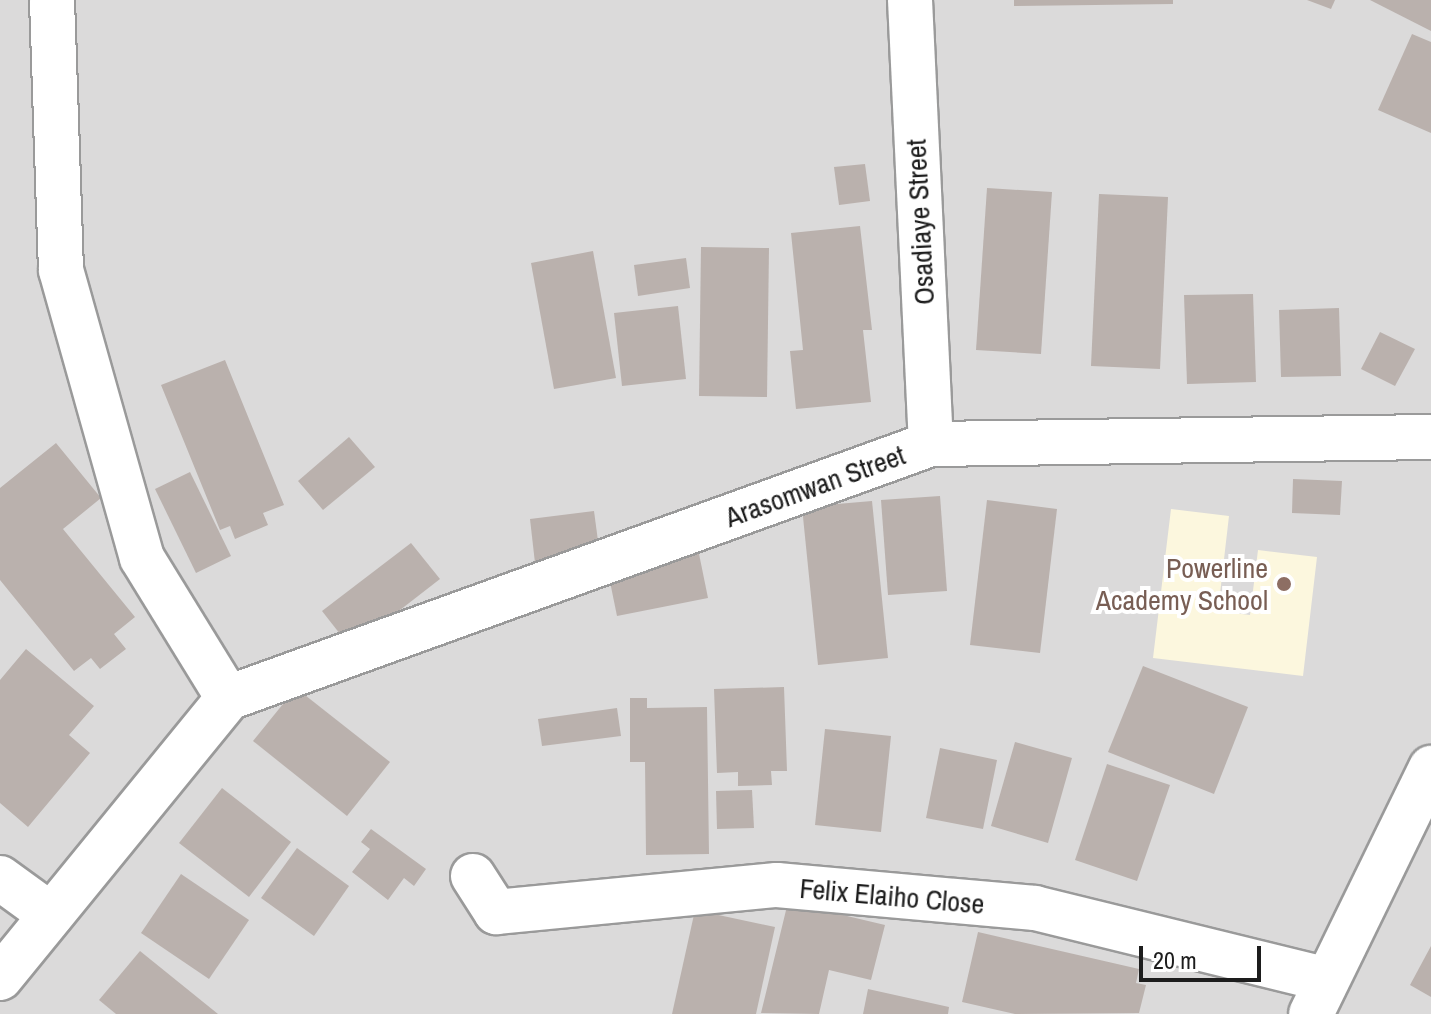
<!DOCTYPE html>
<html>
<head>
<meta charset="utf-8">
<style>
	body { margin:0 }
	#map { position:relative; width:1431px; height:1014px; overflow:hidden; background:#ede8e3; font-family:"Archivo Narrow",sans-serif }
	div>[style] { position:absolute }
	[style*='--x'] { left:calc(var(--x)*1px); top:calc(var(--y)*1px); width:calc(var(--w)*1px); rotate:calc(var(--a)*1deg) }
	.residential>* { inset:0; background:#dbdada }
	.education>* { inset:0; background:#fcf7de }
	.building>* { inset:0; background:#bab1ad }
	.roads { filter:drop-shadow(2px 0 #9a9a9a) drop-shadow(-2px 0 #9a9a9a) drop-shadow(0 2px #9a9a9a) drop-shadow(0 -2px #9a9a9a) }
	.minor>* { height:44px; margin:-22px; padding:0 22px; transform-origin:22px; border-radius:22px; background:#fff }
	.dots>* { width:22px; height:22px; translate:-50% -50%; box-sizing:border-box; border:4px solid #fff; border-radius:50% }
	span { translate:-50% -50%; white-space:nowrap; text-align:center; line-height:1.15; -webkit-text-stroke:8px #fff; paint-order:stroke }
	.street-label { font-size:28px; color:#1d1d1d }
	.education-label { font-size:28px; color:#785e54 }
	.right { translate:-100% -50%; text-align:right }
	.scale { position:absolute; left:1139px; top:946px; width:122px; height:36px; box-sizing:border-box; border:4px solid #1d1d1d; border-top:0; padding-left:10px; font-size:24px; line-height:28px; white-space:nowrap; color:#1d1d1d; -webkit-text-stroke:6px #fff; paint-order:stroke }
</style>
</head>
<body>
<div id="map">
	<div class="residential">
		<i style="clip-path:polygon(0 0,1431px 0,1431px 1014px,0 1014px)"></i>
	</div>
	<div class="education">
		<i style="clip-path:polygon(1171px 509px,1229px 516px,1218px 611px,1250px 615px,1258px 550px,1317px 557px,1303px 676px,1153px 658px)"></i>
	</div>
	<div class="building">
		<i style="clip-path:polygon(1014px 0,1173px 0,1173px 4px,1014px 6px)"></i>
		<i style="clip-path:polygon(1307px 0,1335px 0,1331px 9px)"></i>
		<i style="clip-path:polygon(1370px 0,1431px 0,1431px 31px)"></i>
		<i style="clip-path:polygon(1412px 34px,1431px 42px,1431px 133px,1378px 110px)"></i>
		<i style="clip-path:polygon(865px 164px,870px 201px,839px 205px,834px 167px)"></i>
		<i style="clip-path:polygon(987px 188px,1052px 192px,1041px 354px,976px 350px)"></i>
		<i style="clip-path:polygon(1099px 194px,1168px 197px,1160px 369px,1091px 366px)"></i>
		<i style="clip-path:polygon(860px 226px,872px 330px,863px 330px,871px 402px,796px 409px,790px 351px,803px 350px,791px 233px)"></i>
		<i style="clip-path:polygon(701px 247px,769px 248px,767px 397px,699px 396px)"></i>
		<i style="clip-path:polygon(593px 251px,616px 378px,554px 389px,531px 263px)"></i>
		<i style="clip-path:polygon(686px 258px,690px 288px,638px 296px,634px 265px)"></i>
		<i style="clip-path:polygon(1253px 294px,1256px 382px,1187px 384px,1184px 295px)"></i>
		<i style="clip-path:polygon(678px 306px,686px 379px,622px 386px,614px 313px)"></i>
		<i style="clip-path:polygon(1339px 308px,1341px 376px,1281px 377px,1279px 310px)"></i>
		<i style="clip-path:polygon(1380px 332px,1415px 349px,1395px 386px,1361px 369px)"></i>
		<i style="clip-path:polygon(225px 360px,284px 505px,263px 513px,268px 525px,235px 539px,230px 526px,220px 530px,161px 385px)"></i>
		<i style="clip-path:polygon(349px 437px,375px 467px,323px 510px,298px 481px)"></i>
		<i style="clip-path:polygon(56px 443px,101px 498px,63px 529px,135px 617px,114px 634px,126px 649px,100px 669px,91px 658px,74px 671px,0 580px,0 488px)"></i>
		<i style="clip-path:polygon(190px 472px,231px 556px,196px 573px,155px 489px)"></i>
		<i style="clip-path:polygon(1293px 479px,1342px 481px,1340px 515px,1292px 513px)"></i>
		<i style="clip-path:polygon(940px 496px,947px 591px,888px 595px,881px 500px)"></i>
		<i style="clip-path:polygon(987px 500px,1057px 509px,1040px 653px,970px 645px)"></i>
		<i style="clip-path:polygon(872px 501px,888px 658px,818px 665px,802px 507px)"></i>
		<i style="clip-path:polygon(594px 511px,600px 556px,535px 563px,530px 519px)"></i>
		<i style="clip-path:polygon(411px 543px,440px 579px,351px 648px,322px 611px)"></i>
		<i style="clip-path:polygon(698px 549px,708px 598px,617px 616px,607px 567px)"></i>
		<i style="clip-path:polygon(26px 649px,94px 706px,69px 735px,90px 753px,28px 827px,0 803px,0 680px)"></i>
		<i style="clip-path:polygon(1143px 666px,1248px 707px,1214px 794px,1108px 752px)"></i>
		<i style="clip-path:polygon(784px 687px,787px 771px,771px 771px,772px 785px,738px 786px,738px 772px,717px 773px,714px 689px)"></i>
		<i style="clip-path:polygon(296px 688px,390px 762px,347px 816px,253px 741px)"></i>
		<i style="clip-path:polygon(630px 698px,647px 698px,647px 708px,707px 707px,709px 854px,646px 855px,645px 762px,630px 762px)"></i>
		<i style="clip-path:polygon(617px 708px,621px 736px,542px 746px,538px 719px)"></i>
		<i style="clip-path:polygon(825px 729px,891px 736px,881px 832px,815px 825px)"></i>
		<i style="clip-path:polygon(1015px 742px,1072px 758px,1048px 843px,991px 826px)"></i>
		<i style="clip-path:polygon(940px 748px,997px 760px,983px 829px,926px 818px)"></i>
		<i style="clip-path:polygon(1107px 764px,1170px 785px,1137px 881px,1075px 860px)"></i>
		<i style="clip-path:polygon(222px 788px,291px 842px,249px 897px,179px 843px)"></i>
		<i style="clip-path:polygon(752px 790px,754px 828px,717px 829px,716px 791px)"></i>
		<i style="clip-path:polygon(371px 829px,426px 869px,414px 886px,404px 878px,388px 900px,352px 872px,370px 849px,361px 842px)"></i>
		<i style="clip-path:polygon(297px 848px,349px 886px,314px 936px,261px 898px)"></i>
		<i style="clip-path:polygon(181px 874px,249px 920px,209px 979px,141px 933px)"></i>
		<i style="clip-path:polygon(788px 902px,885px 925px,871px 980px,829px 970px,819px 1014px,761px 1013px)"></i>
		<i style="clip-path:polygon(695px 910px,775px 927px,756px 1014px,672px 1014px)"></i>
		<i style="clip-path:polygon(978px 932px,1139px 969px,1136px 983px,1146px 985px,1139px 1013px,1015px 1014px,962px 1002px)"></i>
		<i style="clip-path:polygon(1431px 946px,1431px 997px,1410px 985px)"></i>
		<i style="clip-path:polygon(140px 951px,218px 1014px,116px 1014px,99px 1000px)"></i>
		<i style="clip-path:polygon(868px 989px,949px 1007px,948px 1014px,863px 1014px)"></i>
	</div>
	<div class="roads">
		<div class="minor">
			<i style="--x:52;--y:0;--w:270;--a:88.1"></i>
			<i style="--x:61;--y:270;--w:299;--a:74.3"></i>
			<i style="--x:142;--y:558;--w:164;--a:58.4"></i>
			<i style="--x:910;--y:0;--w:444;--a:87.3"></i>
			<i style="--x:228;--y:698;--w:747;--a:-19.87"></i>
			<i style="--x:931;--y:444;--w:500;--a:-0.8"></i>
			<i style="--x:473;--y:876;--w:43;--a:57.4"></i>
			<i style="--x:496;--y:912;--w:282;--a:-5.5"></i>
			<i style="--x:777;--y:885;--w:259;--a:5.1"></i>
			<i style="--x:1035;--y:908;--w:298;--a:13.8"></i>
			<i style="--x:0;--y:878;--w:63;--a:36"></i>
			<i style="--x:0;--y:978;--w:361;--a:-50.8"></i>
			<i style="--x:1311;--y:1014;--w:274;--a:-64"></i>
		</div>
	</div>
	<div class="dots">
		<i style="left:1284px;top:584px;background:#8d6e63"></i>
	</div>
	<div class="street-label">
		<span style="left:920px;top:222px;rotate:-93deg">Osadiaye Street</span>
		<span style="left:815px;top:486px;rotate:-20deg">Arasomwan Street</span>
		<span style="left:892px;top:896px;rotate:5deg">Felix Elaiho Close</span>
	</div>
	<div class="education-label">
		<span class="right" style="left:1268px;top:584px">Powerline<br>Academy School</span>
	</div>
	<div class="scale">20 m</div>
</div>
</body>
</html>
